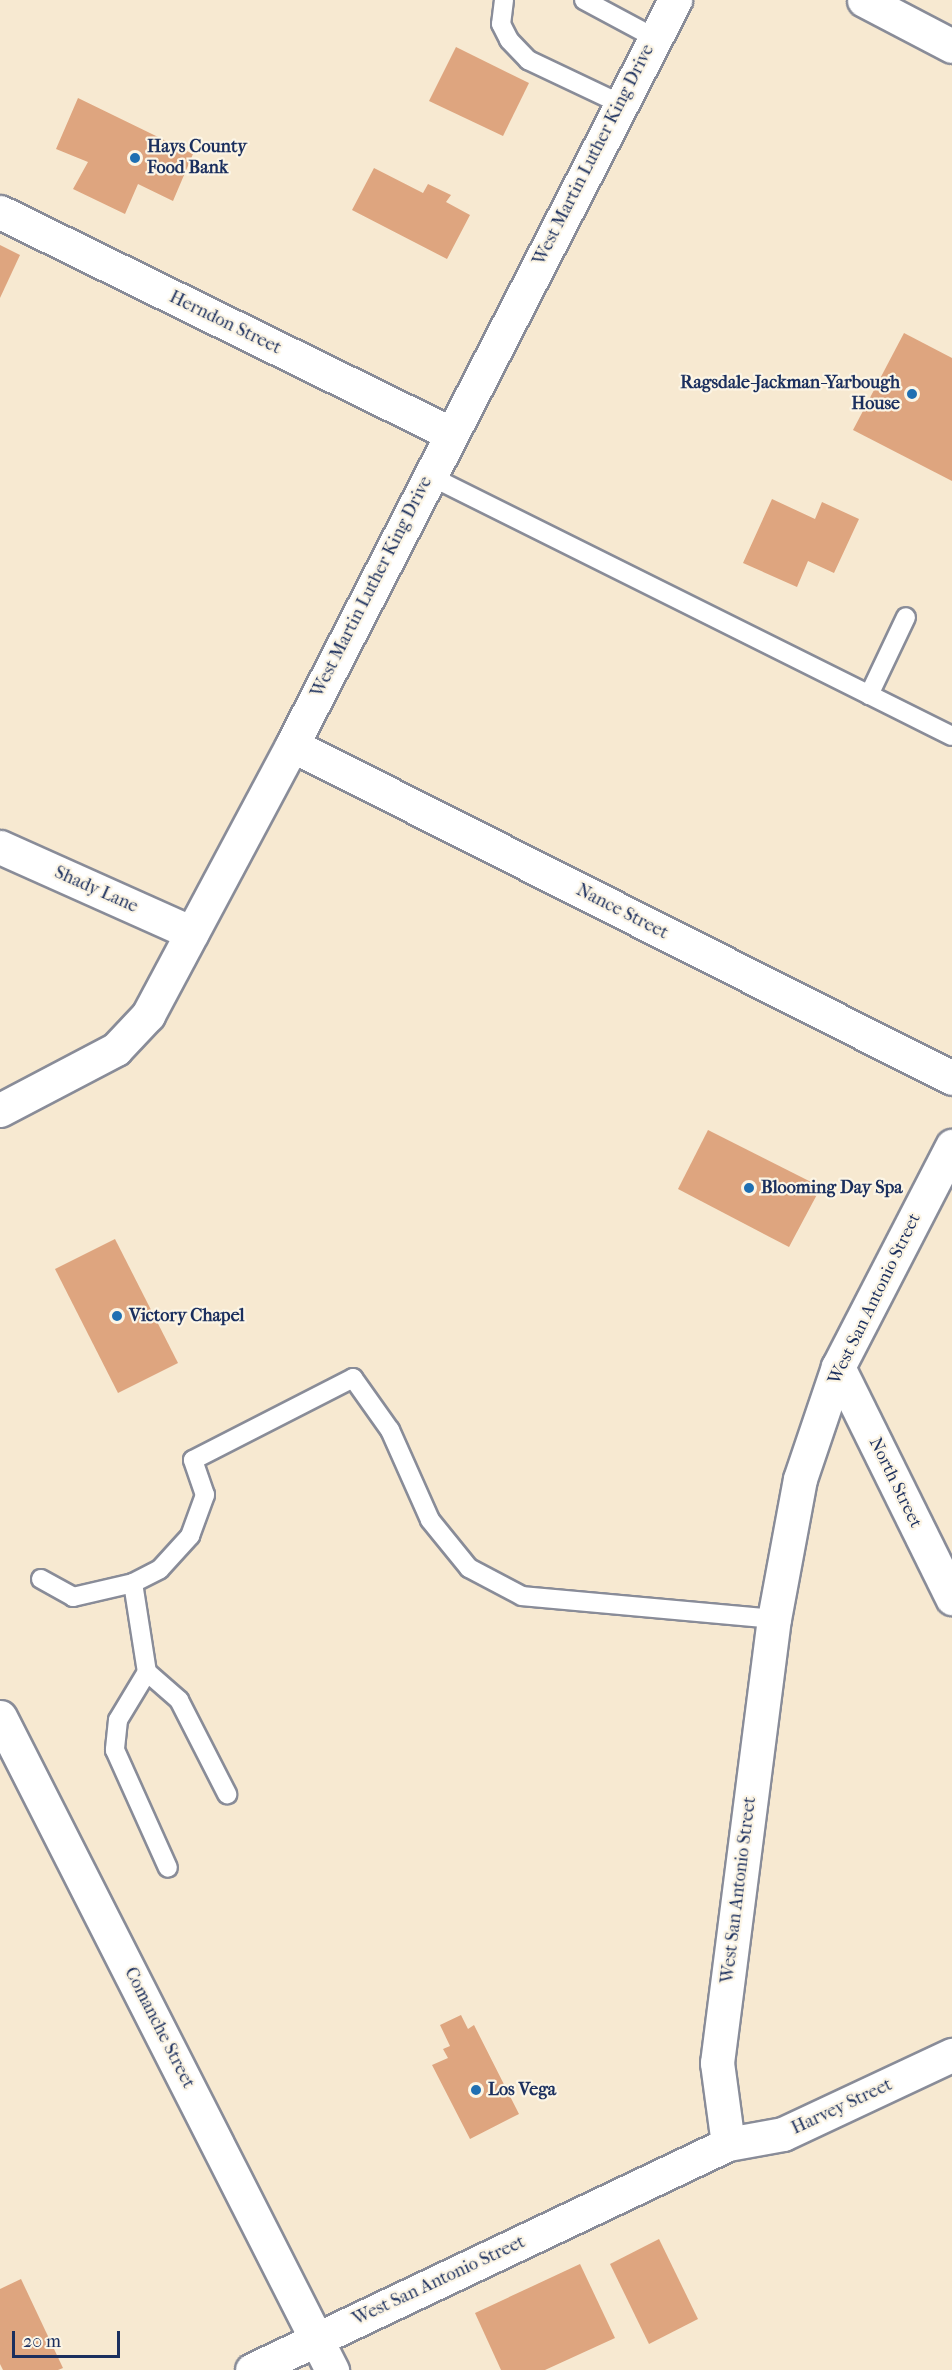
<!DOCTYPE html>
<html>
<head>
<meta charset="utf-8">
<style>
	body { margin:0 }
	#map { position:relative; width:952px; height:2370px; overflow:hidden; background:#f7e9d1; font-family:"IM FELL French Canon",serif }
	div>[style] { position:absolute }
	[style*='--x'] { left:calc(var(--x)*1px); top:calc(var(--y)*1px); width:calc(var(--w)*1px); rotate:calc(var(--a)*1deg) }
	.building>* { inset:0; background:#dea57f }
	.roads { filter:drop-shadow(2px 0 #898c98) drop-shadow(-2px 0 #898c98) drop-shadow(0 2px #898c98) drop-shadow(0 -2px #898c98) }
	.service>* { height:18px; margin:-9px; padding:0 9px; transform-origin:9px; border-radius:9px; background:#fff }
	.minor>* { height:33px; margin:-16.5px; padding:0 16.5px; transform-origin:16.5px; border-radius:16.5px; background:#fff }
	.tertiary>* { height:33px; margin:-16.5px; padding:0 16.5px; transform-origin:16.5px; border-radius:16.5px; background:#fff }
	.dots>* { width:16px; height:16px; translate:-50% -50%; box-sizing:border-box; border:3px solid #fcf5e5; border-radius:50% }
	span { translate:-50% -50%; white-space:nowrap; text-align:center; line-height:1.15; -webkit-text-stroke:4.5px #fcf5e5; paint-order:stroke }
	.poi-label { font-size:18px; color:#1b2f5e; font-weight:700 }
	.left { translate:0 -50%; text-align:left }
	.right { translate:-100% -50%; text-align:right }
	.street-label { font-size:18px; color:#1b2f5e }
	.scale { position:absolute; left:12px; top:2331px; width:108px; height:27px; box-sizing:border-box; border:3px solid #1b2f5e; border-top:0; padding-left:8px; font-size:18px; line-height:21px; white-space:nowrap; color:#1b2f5e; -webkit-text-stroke:4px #fcf5e5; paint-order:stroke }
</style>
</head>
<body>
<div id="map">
	<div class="building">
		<i style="clip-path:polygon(456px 47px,529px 83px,503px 136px,429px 101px)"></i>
		<i style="clip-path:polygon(78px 98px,193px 154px,173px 201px,138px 184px,125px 214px,73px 189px,88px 162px,56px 149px)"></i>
		<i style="clip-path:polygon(374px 168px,423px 193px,428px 184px,451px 195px,446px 202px,470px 215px,447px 259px,352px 210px)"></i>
		<i style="clip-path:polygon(0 245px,20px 255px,0 298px)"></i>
		<i style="clip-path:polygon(904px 333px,952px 358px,952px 481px,853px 430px)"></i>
		<i style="clip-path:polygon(772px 499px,815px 519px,822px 502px,859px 519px,834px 573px,808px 561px,797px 587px,743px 563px)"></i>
		<i style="clip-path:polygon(708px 1130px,821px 1187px,789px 1247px,678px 1189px)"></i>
		<i style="clip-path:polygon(115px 1239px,178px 1363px,118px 1393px,55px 1269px)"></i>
		<i style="clip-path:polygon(461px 2015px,468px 2029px,474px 2025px,519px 2114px,470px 2139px,432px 2065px,448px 2058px,443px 2049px,450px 2046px,440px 2025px)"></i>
		<i style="clip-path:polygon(659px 2239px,698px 2319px,649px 2344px,610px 2264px)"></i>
		<i style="clip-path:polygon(580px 2264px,615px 2338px,545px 2370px,501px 2370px,475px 2313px)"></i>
		<i style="clip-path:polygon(21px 2279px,63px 2368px,58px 2370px,3px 2370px,0 2364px,0 2289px)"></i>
	</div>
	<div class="roads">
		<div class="service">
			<i style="--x:504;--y:0;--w:24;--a:97"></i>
			<i style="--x:501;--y:24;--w:18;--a:63"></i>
			<i style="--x:509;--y:40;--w:28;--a:46"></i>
			<i style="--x:528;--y:60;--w:103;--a:25.3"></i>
			<i style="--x:584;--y:0;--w:81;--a:28.2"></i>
			<i style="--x:428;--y:475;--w:585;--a:26.48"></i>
			<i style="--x:869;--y:695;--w:86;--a:-64.6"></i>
			<i style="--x:41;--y:1579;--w:37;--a:29"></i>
			<i style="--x:73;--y:1597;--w:62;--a:-13.1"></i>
			<i style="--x:133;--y:1583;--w:30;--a:-27"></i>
			<i style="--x:160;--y:1569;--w:45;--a:-47.7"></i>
			<i style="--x:190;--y:1536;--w:44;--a:-69.9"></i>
			<i style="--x:205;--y:1495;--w:37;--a:-109"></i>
			<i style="--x:193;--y:1460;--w:180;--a:-27.1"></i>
			<i style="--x:353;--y:1378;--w:64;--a:54.6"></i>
			<i style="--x:390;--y:1430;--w:98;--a:66"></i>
			<i style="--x:430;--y:1520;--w:62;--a:50.9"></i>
			<i style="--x:469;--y:1568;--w:60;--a:27.8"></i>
			<i style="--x:522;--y:1596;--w:253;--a:5.2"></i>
			<i style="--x:133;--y:1583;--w:90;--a:81.1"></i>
			<i style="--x:147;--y:1672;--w:56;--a:121.1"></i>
			<i style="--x:118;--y:1720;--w:30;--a:96"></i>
			<i style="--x:115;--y:1750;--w:129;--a:65.8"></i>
			<i style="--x:147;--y:1672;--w:43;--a:41.2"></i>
			<i style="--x:179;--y:1700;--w:106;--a:62.9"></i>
		</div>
		<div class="minor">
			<i style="--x:864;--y:0;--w:99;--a:27.6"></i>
			<i style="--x:0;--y:212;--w:501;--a:26.16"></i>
			<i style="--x:292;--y:745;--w:739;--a:26.77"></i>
			<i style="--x:0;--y:847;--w:210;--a:24.1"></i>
			<i style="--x:0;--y:1110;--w:131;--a:-27.7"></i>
			<i style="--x:116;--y:1049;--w:47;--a:-46.7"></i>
			<i style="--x:148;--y:1015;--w:306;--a:-61.9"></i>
			<i style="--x:292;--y:745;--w:838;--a:-62.79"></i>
			<i style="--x:838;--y:1367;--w:258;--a:63.7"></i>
			<i style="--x:0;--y:1717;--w:733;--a:63.05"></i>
			<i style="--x:728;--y:2144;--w:56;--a:-10.3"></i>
			<i style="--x:783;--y:2134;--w:187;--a:-25.1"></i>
		</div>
		<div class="tertiary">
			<i style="--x:252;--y:2370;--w:527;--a:-25.4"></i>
			<i style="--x:728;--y:2144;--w:82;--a:-97.7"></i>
			<i style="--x:717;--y:2063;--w:448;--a:-82.7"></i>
			<i style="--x:774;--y:1619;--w:142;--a:-79.5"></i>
			<i style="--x:800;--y:1479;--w:118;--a:-71.3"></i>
			<i style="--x:838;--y:1367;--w:249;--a:-62.7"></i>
		</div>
	</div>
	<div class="dots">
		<i style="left:135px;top:158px;background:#1f6fb2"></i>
		<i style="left:912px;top:394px;background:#1f6fb2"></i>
		<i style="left:749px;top:1188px;background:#1f6fb2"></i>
		<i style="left:117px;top:1316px;background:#1f6fb2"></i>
		<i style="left:476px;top:2090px;background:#1f6fb2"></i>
	</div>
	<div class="poi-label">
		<span class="left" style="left:147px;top:158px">Hays County<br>Food Bank</span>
		<span class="right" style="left:900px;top:394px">Ragsdale-Jackman-Yarbough<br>House</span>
		<span class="left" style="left:761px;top:1188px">Blooming Day Spa</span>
		<span class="left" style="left:129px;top:1316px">Victory Chapel</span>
		<span class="left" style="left:488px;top:2090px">Los Vega</span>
	</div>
	<div class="street-label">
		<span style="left:594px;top:155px;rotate:-63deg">West Martin Luther King Drive</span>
		<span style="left:225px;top:323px;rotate:26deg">Herndon Street</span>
		<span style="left:372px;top:587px;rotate:-63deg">West Martin Luther King Drive</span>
		<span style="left:96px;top:890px;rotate:24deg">Shady Lane</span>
		<span style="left:622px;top:912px;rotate:27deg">Nance Street</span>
		<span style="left:875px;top:1299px;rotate:-64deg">West San Antonio Street</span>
		<span style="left:895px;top:1483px;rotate:64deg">North Street</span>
		<span style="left:739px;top:1890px;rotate:-83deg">West San Antonio Street</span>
		<span style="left:159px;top:2028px;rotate:63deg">Comanche Street</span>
		<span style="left:842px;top:2107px;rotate:-25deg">Harvey Street</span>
		<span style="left:439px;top:2281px;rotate:-25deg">West San Antonio Street</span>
	</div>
	<div class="scale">20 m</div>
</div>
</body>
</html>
